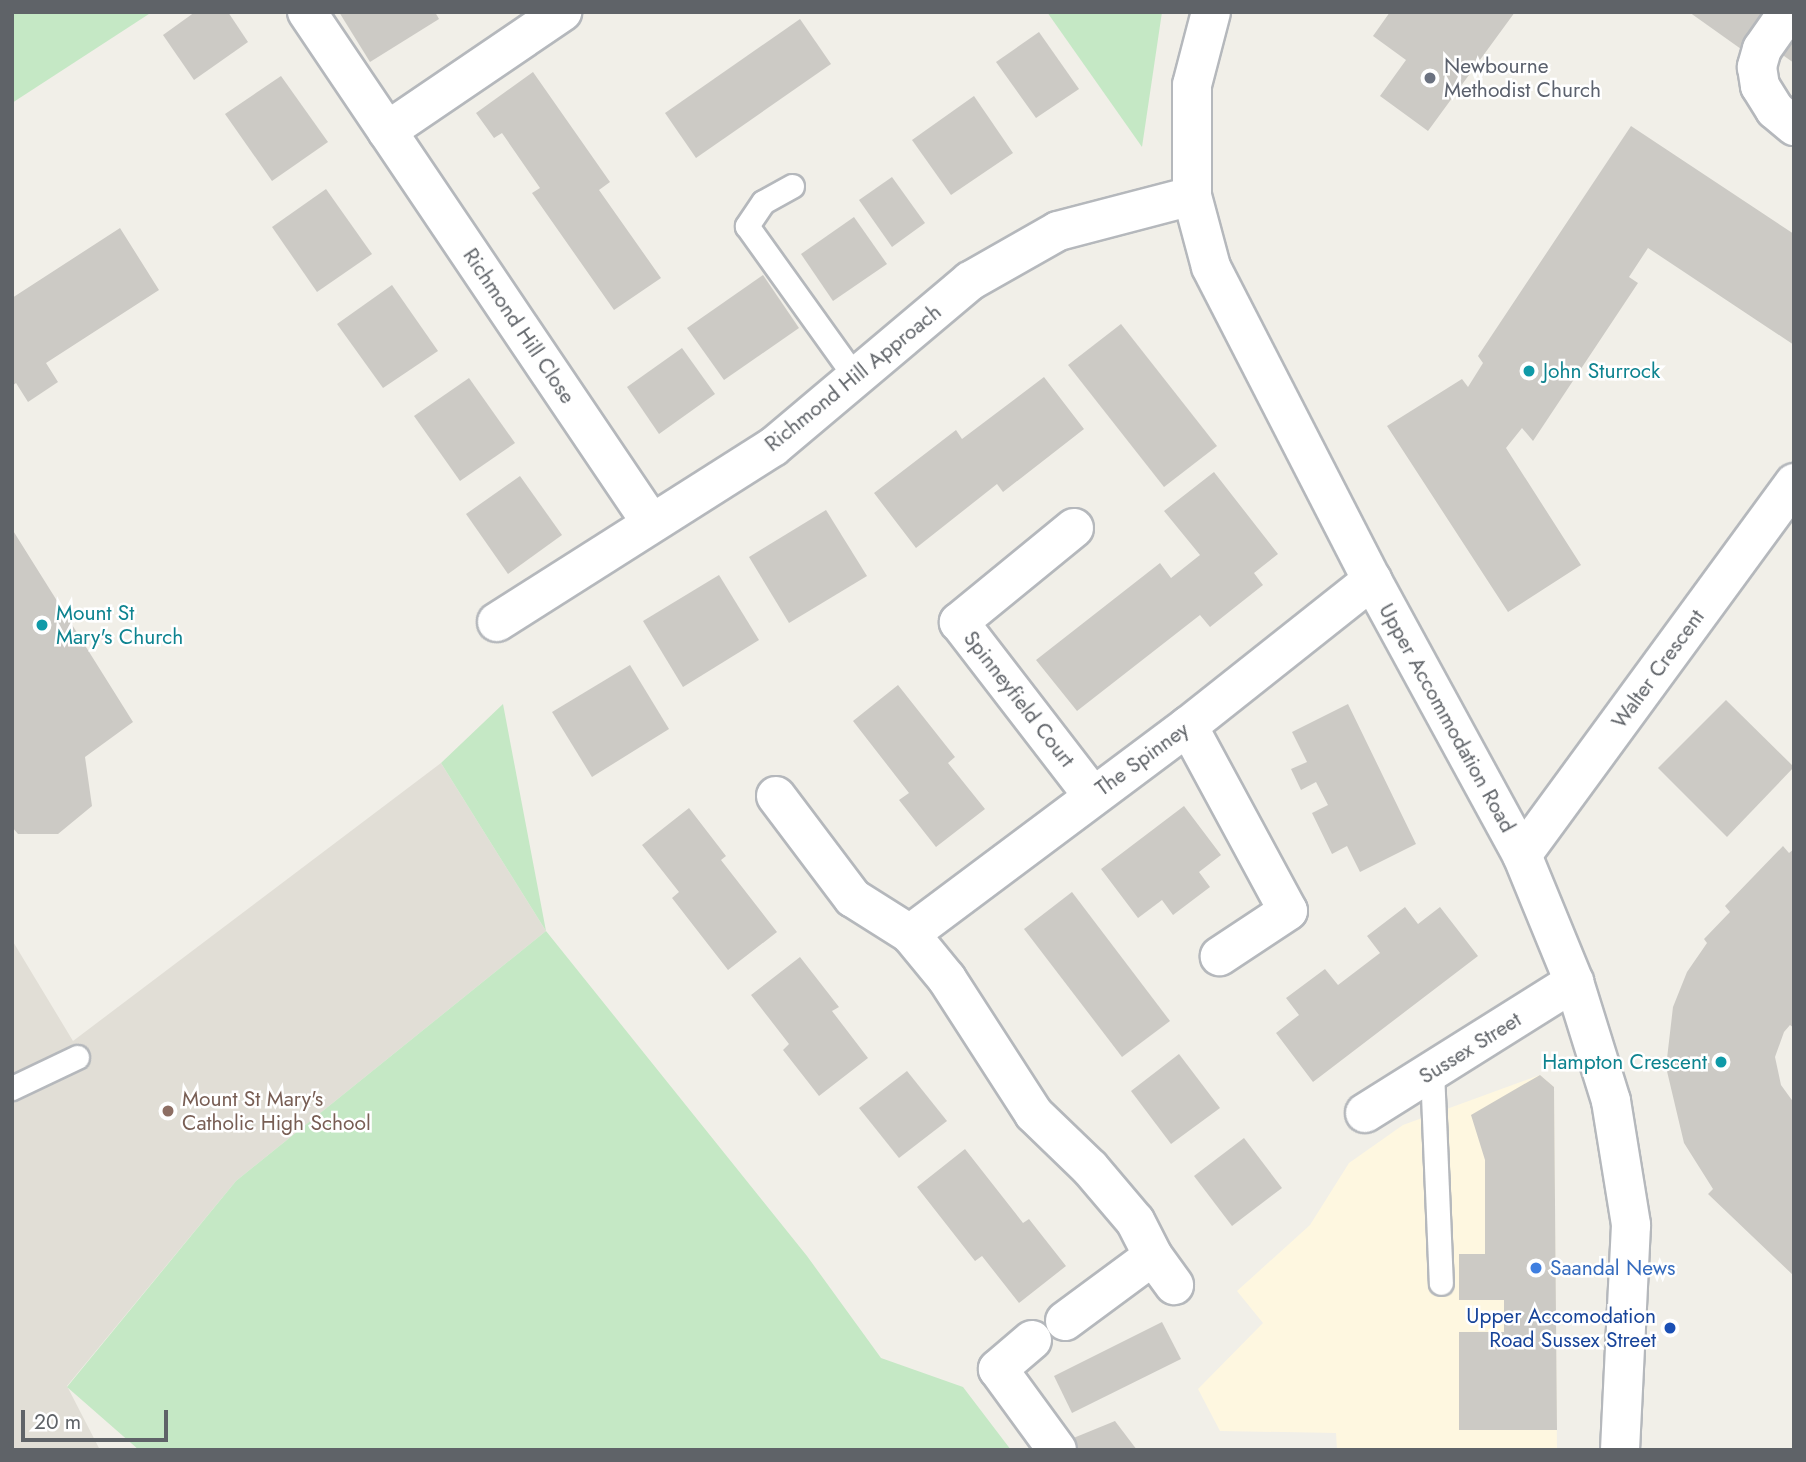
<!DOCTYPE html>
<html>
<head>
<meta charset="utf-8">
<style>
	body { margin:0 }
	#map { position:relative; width:1806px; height:1462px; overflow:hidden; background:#f1efe8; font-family:Jost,sans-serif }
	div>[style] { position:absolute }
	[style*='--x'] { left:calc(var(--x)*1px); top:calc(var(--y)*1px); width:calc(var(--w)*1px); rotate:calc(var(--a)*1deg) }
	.commercial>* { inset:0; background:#fef7e0 }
	.education>* { inset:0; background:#e1ded6 }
	.green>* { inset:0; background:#c5e8c5 }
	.building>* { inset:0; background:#cccac5 }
	.roads { filter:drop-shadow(2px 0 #b5b8bc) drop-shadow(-2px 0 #b5b8bc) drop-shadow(0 2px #b5b8bc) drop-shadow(0 -2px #b5b8bc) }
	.lane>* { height:23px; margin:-11.5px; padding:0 11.5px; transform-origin:11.5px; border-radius:11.5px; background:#fff }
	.street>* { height:38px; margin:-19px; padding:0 19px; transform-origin:19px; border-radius:19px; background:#fff }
	.secondary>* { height:38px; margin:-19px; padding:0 19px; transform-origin:19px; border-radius:19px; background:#fff }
	.dots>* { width:19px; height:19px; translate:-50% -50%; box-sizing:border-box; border:4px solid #fff; border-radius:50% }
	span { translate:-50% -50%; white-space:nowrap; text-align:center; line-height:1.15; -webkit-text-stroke:5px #fff; paint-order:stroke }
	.worship-label { font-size:21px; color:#5b616d }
	.left { translate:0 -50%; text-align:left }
	.street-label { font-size:21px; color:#5f6368 }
	.culture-label { font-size:21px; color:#0d838f }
	.right { translate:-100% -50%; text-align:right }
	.education-label { font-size:21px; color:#785e54 }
	.shop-label { font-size:21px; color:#366cbe }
	.transit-label { font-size:21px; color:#164399 }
	.frame { position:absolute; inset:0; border:14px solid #5f6368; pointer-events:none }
	.scale { position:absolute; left:21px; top:1410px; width:147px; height:32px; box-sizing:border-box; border:4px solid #5f6368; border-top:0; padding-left:9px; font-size:21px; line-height:24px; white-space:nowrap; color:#5f6368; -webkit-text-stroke:5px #fff; paint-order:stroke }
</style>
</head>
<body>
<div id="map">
	<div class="commercial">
		<i style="clip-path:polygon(1540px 1075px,1554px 1087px,1557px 1450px,1337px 1450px,1336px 1433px,1220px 1431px,1198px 1389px,1263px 1323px,1237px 1291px,1310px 1225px,1349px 1163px,1403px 1125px)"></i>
	</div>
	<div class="education">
		<i style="clip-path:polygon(441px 763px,546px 931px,236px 1181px,67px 1386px,100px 1450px,12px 1450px,12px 940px,73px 1041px)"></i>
	</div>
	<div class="green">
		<i style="clip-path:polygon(12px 12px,152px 12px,12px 103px)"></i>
		<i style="clip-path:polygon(1047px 12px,1162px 12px,1142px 147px)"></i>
		<i style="clip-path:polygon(503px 704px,546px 931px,807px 1256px,881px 1358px,963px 1387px,1011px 1450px,139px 1450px,67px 1387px,236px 1181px,546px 931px,441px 763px)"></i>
	</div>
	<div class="building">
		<i style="clip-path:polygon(195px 12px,228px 12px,248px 42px,194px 80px,163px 35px)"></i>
		<i style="clip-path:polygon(339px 12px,435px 12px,439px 19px,370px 62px)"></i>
		<i style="clip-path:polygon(1390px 12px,1515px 12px,1428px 131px,1380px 96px,1406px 60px,1373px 36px)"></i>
		<i style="clip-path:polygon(1689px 12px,1767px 12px,1741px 49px)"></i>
		<i style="clip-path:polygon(1794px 16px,1794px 63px,1771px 47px)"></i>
		<i style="clip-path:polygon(800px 19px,831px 64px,696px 158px,665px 113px)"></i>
		<i style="clip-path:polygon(1039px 32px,1079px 89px,1036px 118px,996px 62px)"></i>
		<i style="clip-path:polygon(533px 72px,610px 182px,599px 190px,661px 278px,614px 310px,532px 193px,540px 188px,502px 133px,494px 138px,476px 113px)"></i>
		<i style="clip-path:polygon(281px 76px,328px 142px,272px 181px,225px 114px)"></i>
		<i style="clip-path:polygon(974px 96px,1013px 153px,951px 195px,912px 140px)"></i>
		<i style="clip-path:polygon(1631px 126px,1794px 234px,1794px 345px,1648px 248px,1629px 277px,1638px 283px,1533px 441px,1522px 428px,1506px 448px,1581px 565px,1508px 612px,1387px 426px,1462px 379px,1468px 387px,1483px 363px,1478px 356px)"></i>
		<i style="clip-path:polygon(892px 177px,925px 223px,892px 247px,859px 200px)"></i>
		<i style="clip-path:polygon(326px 189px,372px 254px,317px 292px,272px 227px)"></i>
		<i style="clip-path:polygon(854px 217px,887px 264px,833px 301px,801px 254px)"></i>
		<i style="clip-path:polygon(120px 228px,159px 290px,46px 363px,58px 382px,28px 402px,16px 383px,12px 386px,12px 298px)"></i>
		<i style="clip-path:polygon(763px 275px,799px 328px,724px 380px,687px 328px)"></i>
		<i style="clip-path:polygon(392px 285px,438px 351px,383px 388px,337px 324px)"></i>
		<i style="clip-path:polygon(1121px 324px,1217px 446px,1164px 487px,1068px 365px)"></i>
		<i style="clip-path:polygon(682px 348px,715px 394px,659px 434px,627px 387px)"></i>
		<i style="clip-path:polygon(1044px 377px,1084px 429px,1003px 492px,997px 484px,916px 548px,874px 493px,956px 430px,962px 439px)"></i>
		<i style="clip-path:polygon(469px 378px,515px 443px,460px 481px,414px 416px)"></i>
		<i style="clip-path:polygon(1214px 472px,1278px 554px,1254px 573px,1263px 585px,1210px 627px,1200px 615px,1077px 711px,1036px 660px,1160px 563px,1171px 578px,1200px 555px,1164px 511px)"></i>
		<i style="clip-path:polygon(520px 476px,562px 535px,508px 574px,466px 514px)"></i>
		<i style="clip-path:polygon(826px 510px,867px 576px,789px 623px,749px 557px)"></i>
		<i style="clip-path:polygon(12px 529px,133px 722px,85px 757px,92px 806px,58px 834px,18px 834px,12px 827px)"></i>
		<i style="clip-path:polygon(719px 575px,759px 640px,683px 687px,643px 621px)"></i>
		<i style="clip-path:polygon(630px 665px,669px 729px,592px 777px,552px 712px)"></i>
		<i style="clip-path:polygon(898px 685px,955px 757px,948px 763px,985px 809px,936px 847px,899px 800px,909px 793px,853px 721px)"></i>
		<i style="clip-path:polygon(1726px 700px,1794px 767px,1727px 837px,1658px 768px)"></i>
		<i style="clip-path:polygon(1348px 704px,1416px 844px,1360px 872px,1347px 846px,1332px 854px,1312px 813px,1328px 805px,1316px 782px,1301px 790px,1291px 769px,1307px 762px,1292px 732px)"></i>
		<i style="clip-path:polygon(1184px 806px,1221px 855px,1199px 872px,1210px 887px,1173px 915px,1162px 900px,1138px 918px,1101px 869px)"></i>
		<i style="clip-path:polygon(689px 808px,726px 856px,721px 860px,777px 932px,728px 970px,672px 898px,679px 892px,642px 845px)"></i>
		<i style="clip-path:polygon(1783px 846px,1789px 853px,1794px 849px,1794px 1028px,1790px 1025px,1784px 1032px,1775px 1057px,1781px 1085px,1794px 1103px,1794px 1276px,1708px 1194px,1713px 1189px,1684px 1143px,1666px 1067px,1673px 1007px,1687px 972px,1707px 943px,1704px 939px,1730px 912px,1725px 906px)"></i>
		<i style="clip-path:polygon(1072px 892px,1170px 1021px,1122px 1057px,1024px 929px)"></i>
		<i style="clip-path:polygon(1405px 907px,1418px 924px,1440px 907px,1478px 956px,1313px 1082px,1276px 1033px,1299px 1015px,1286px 998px,1325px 969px,1338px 985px,1380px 953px,1367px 936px)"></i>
		<i style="clip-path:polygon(800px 957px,839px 1007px,832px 1011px,868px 1058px,819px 1096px,783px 1050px,789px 1044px,751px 995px)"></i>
		<i style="clip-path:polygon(1179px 1054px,1220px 1108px,1171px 1144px,1131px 1091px)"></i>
		<i style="clip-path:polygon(907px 1071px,947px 1121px,899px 1158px,859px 1108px)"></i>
		<i style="clip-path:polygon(1540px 1075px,1554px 1087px,1557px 1430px,1459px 1430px,1459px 1332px,1504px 1332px,1504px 1300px,1459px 1300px,1459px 1254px,1485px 1254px,1485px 1160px,1471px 1115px)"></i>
		<i style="clip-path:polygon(1244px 1138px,1282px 1188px,1232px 1226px,1194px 1176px)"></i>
		<i style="clip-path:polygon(965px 1149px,1023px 1223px,1029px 1219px,1066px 1266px,1019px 1303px,982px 1256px,975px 1261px,917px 1187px)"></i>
		<i style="clip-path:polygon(1162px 1322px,1181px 1359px,1072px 1413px,1054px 1376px)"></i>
		<i style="clip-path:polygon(1115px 1421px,1137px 1450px,1079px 1450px,1071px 1439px)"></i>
	</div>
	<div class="roads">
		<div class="lane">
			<i style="--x:792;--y:186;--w:33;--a:151"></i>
			<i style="--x:763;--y:202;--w:29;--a:124"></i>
			<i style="--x:747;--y:226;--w:187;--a:54.4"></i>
			<i style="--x:1432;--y:1071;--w:212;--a:87.6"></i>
			<i style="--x:12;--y:1088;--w:72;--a:-25.5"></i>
		</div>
		<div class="street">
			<i style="--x:307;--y:12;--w:614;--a:56.03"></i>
			<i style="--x:1788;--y:12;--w:45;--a:125.1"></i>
			<i style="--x:1762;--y:49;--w:19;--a:106"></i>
			<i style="--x:1757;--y:67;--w:19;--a:81"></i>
			<i style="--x:1760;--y:86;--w:28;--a:58"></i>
			<i style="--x:1775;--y:110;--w:25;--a:40"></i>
			<i style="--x:387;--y:131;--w:212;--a:-34.2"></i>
			<i style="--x:1074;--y:528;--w:149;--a:140.7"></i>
			<i style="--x:959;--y:622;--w:218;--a:52.4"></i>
			<i style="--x:497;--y:622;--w:327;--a:-32.4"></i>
			<i style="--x:773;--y:447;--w:258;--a:-40.1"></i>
			<i style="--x:970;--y:281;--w:101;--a:-29.6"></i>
			<i style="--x:1058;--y:231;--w:138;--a:-14.6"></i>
			<i style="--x:1188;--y:726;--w:210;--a:61.6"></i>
			<i style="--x:1288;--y:911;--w:82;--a:146.5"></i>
			<i style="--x:776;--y:796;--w:128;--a:53"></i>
			<i style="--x:853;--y:898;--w:67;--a:32.3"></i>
			<i style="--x:1522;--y:855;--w:461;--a:-53.8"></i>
			<i style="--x:1365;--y:1113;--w:247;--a:-32.1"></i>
			<i style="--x:1153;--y:1256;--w:39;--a:-117"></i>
			<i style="--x:1135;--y:1221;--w:70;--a:-130.3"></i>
			<i style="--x:1090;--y:1168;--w:78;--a:-136"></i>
			<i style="--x:1034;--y:1114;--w:161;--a:-122.8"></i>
			<i style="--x:947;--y:979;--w:58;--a:-129.4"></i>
			<i style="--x:910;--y:934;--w:347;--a:-36.8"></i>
			<i style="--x:1188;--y:726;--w:235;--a:-38.4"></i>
			<i style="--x:1065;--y:1321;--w:109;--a:-36.5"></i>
			<i style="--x:1153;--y:1256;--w:36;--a:54"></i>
			<i style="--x:1032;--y:1340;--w:45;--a:139.5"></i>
			<i style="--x:998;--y:1369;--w:100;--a:53.9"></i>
		</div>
		<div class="secondary">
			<i style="--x:1211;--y:12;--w:75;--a:104.6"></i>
			<i style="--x:1192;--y:85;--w:111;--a:90"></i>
			<i style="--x:1192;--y:196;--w:73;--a:75"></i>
			<i style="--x:1211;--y:267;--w:352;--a:62.8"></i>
			<i style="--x:1372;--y:580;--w:313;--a:61.4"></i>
			<i style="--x:1522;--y:855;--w:137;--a:67.7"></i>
			<i style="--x:1574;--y:982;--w:125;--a:72.7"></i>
			<i style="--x:1611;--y:1101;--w:126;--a:80.8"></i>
			<i style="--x:1631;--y:1225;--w:225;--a:92.8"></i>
		</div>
	</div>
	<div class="dots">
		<i style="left:1430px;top:78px;background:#6b7280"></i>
		<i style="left:1529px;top:371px;background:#0f9aa8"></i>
		<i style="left:42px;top:625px;background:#0f9aa8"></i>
		<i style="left:1721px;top:1062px;background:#0f9aa8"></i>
		<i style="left:168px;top:1111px;background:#8d6e63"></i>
		<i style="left:1536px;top:1268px;background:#3f7fe0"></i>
		<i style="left:1670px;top:1328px;background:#1a4fb4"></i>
	</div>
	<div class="worship-label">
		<span class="left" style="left:1444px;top:78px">Newbourne<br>Methodist Church</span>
	</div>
	<div class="street-label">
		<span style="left:519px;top:326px;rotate:56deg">Richmond Hill Close</span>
		<span style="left:853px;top:378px;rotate:-39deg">Richmond Hill Approach</span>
		<span style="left:1658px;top:669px;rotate:-54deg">Walter Crescent</span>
		<span style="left:1019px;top:699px;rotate:52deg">Spinneyfield Court</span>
		<span style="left:1447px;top:718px;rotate:61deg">Upper Accommodation Road</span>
		<span style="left:1142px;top:759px;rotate:-36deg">The Spinney</span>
		<span style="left:1470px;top:1048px;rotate:-32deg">Sussex Street</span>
	</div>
	<div class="culture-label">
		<span class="left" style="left:1543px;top:371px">John Sturrock</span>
		<span class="left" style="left:56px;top:625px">Mount St<br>Mary's Church</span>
		<span class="right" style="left:1707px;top:1062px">Hampton Crescent</span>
	</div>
	<div class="education-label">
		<span class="left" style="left:182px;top:1111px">Mount St Mary's<br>Catholic High School</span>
	</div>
	<div class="shop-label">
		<span class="left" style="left:1550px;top:1268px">Saandal News</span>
	</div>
	<div class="transit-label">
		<span class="right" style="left:1656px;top:1328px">Upper Accomodation<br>Road Sussex Street</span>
	</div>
	<div class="frame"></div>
	<div class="scale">20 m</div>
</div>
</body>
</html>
